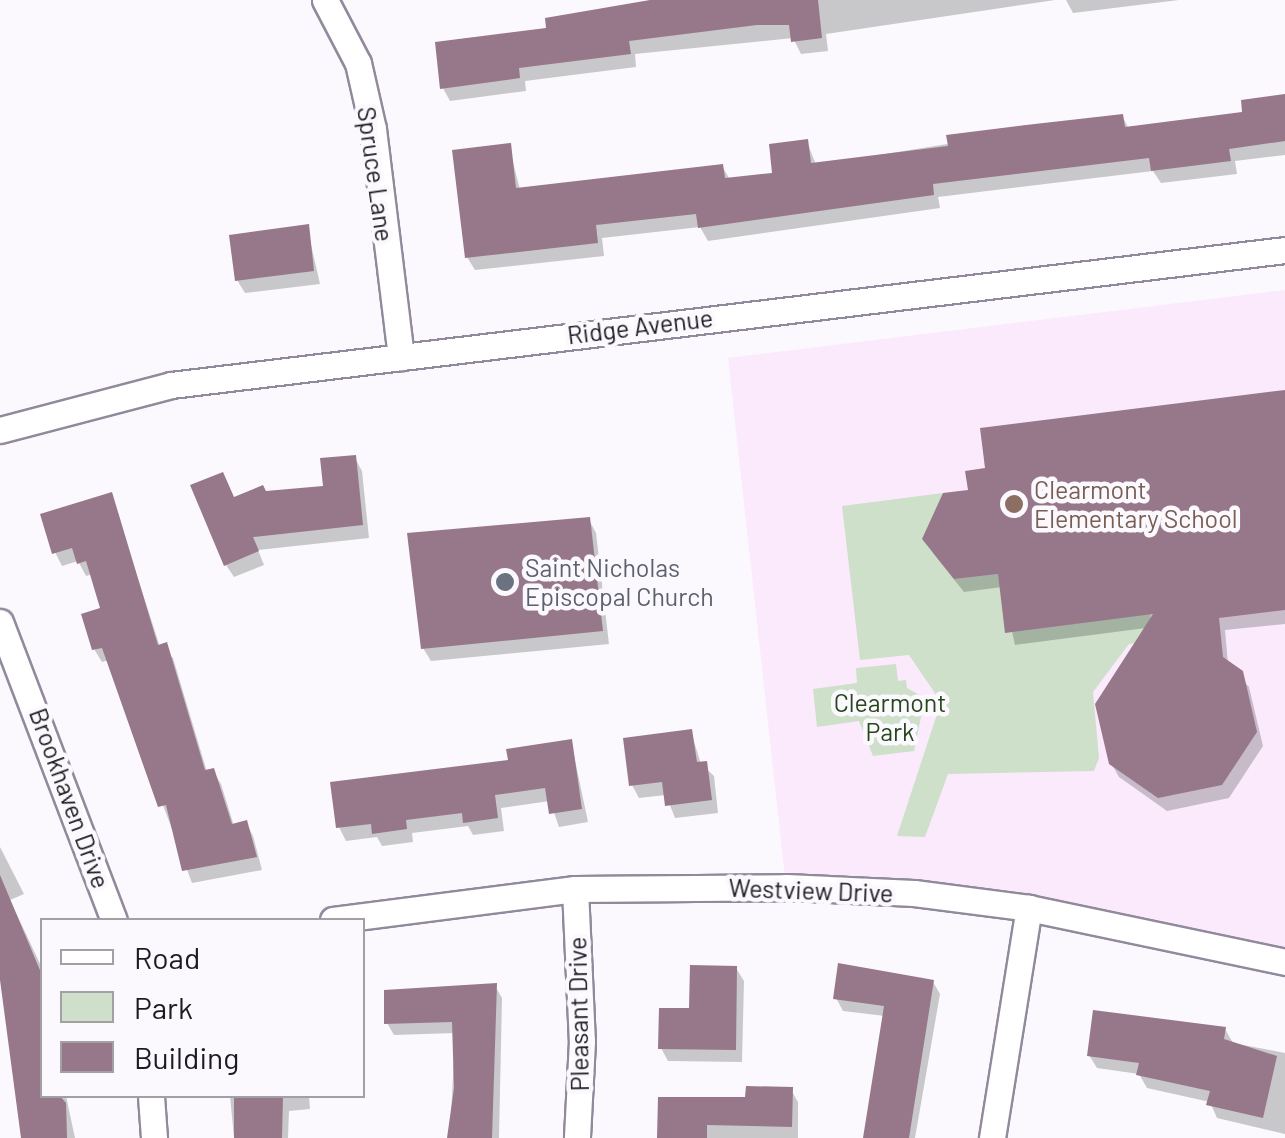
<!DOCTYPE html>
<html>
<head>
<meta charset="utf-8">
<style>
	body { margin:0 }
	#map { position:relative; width:1285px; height:1138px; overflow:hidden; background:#fbf9fd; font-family:Barlow,sans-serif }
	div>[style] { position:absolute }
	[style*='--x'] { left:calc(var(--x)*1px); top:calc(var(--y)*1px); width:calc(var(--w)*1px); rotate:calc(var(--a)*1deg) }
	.education>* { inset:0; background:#fbeafc }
	.green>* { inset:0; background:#cedfca }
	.shadow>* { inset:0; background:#0003 }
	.building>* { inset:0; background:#97778a }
	.roads { filter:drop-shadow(2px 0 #918a9c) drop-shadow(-2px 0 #918a9c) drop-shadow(0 2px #918a9c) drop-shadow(0 -2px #918a9c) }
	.street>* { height:25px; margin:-12.5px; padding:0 12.5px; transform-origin:12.5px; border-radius:12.5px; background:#fff }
	.dots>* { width:28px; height:28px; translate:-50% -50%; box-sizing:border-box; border:5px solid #fbf9fd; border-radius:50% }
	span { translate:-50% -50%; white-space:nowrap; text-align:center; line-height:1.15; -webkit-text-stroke:9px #fbf9fd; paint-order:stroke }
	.street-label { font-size:25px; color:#1d1a21 }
	.education-label { font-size:25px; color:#785e54 }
	.left { translate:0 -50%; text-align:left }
	.worship-label { font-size:25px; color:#5b616d }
	.park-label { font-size:25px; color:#26461b }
	.legend { position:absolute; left:40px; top:918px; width:325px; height:180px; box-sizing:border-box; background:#fbf9fd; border:2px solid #a2a0a5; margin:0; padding:12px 18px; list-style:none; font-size:30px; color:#1d1a21 }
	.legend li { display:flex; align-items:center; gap:20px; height:50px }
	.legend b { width:50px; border:2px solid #a2a0a5 }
</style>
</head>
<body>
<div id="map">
	<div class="education">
		<i style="clip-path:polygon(1285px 290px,1285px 962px,1107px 922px,786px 887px,728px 358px)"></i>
	</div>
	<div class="green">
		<i style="clip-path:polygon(943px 493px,923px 539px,954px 579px,998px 574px,1006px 632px,1150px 614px,1153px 641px,1129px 644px,1093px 692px,1099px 758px,1094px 771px,948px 774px,925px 837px,897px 836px,941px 702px,909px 655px,860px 660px,842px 506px)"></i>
		<i style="clip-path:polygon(896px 664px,898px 681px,906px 680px,907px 688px,925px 698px,914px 751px,873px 756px,859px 721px,817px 727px,813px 689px,857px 683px,856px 668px)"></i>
	</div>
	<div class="shadow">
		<i style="clip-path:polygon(652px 0,1055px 0,826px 34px,828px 51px,801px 54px,793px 38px,635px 54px,636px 67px,525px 81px,526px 91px,450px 101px,443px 88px,549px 30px)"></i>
		<i style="clip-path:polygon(1066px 0,1179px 0,1073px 13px)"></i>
		<i style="clip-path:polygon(1285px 97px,1285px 155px,1235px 161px,1237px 174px,1161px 183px,1153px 171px,938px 197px,940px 208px,708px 241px,700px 227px,602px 238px,604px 256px,475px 270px,467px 257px,509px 146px,520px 190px,722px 166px,730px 180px,775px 175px,807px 142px,816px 165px,1122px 116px,1129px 129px,1245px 115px)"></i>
		<i style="clip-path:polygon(307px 227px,320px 284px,245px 293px,237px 280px)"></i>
		<i style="clip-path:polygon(1285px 393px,1285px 624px,1225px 630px,1228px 664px,1249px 687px,1263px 746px,1229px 798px,1167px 811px,1119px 777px,1111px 763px,1146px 628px,1015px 645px,1002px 587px,964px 592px,933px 553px,970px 492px)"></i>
		<i style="clip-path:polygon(355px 458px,362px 471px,369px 538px,258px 550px,264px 565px,234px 577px,226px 565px,234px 500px,326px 488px)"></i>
		<i style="clip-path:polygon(111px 495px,160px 647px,173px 658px,207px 772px,213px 771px,221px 784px,234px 826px,246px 823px,253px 836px,262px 870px,192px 883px,109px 660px,102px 662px,94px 649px,103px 610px,93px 574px,86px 576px,78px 561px,62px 566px,55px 552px)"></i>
		<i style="clip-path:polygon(589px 520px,596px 533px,609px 644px,431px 661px,423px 648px)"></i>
		<i style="clip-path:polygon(691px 732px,701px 764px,714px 776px,718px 813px,675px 818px,666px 795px,639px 798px,632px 785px)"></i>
		<i style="clip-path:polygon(571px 741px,588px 822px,559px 827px,550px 801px,501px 808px,504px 831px,473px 835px,468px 826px,412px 833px,413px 842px,382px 846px,377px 837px,346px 841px,339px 827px)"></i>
		<i style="clip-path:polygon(0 847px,24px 894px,10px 900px,42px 968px,42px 1096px,66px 1096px,75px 1138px,24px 1138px,0 967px)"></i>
		<i style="clip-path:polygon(736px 968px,744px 981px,742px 1062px,668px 1061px,661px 1048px)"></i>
		<i style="clip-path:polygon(933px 982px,940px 994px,915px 1138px,864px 1138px,885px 1016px,843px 1011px,836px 998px)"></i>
		<i style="clip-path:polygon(495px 986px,502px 998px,499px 1138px,450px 1138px,455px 1033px,394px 1035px,387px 1023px)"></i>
		<i style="clip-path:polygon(1225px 1029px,1233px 1043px,1285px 1053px,1285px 1134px,1217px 1118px,1210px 1102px,1147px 1088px,1139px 1074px,1097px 1068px,1089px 1055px)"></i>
		<i style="clip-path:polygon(791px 1090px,798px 1102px,798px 1138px,659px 1138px,748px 1100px)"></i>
		<i style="clip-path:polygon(230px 1096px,309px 1096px,310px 1109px,289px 1111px,288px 1138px,234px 1138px)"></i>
	</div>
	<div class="building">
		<i style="clip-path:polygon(650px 0,818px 0,822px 38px,791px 42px,789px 25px,757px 25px,629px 41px,631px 54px,519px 68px,520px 78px,440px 89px,435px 42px,546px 28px,545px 18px)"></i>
		<i style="clip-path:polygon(1285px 94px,1285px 141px,1229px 149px,1231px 161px,1151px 171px,1149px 158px,933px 184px,934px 195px,698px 228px,696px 214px,596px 225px,598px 243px,465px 258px,452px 150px,511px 143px,516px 188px,723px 164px,725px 178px,772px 173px,769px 144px,808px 139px,811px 163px,948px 146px,946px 135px,1026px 125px,1123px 114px,1125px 127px,1242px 112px,1241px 100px)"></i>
		<i style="clip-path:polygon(309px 224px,314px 271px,235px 281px,229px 235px)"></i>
		<i style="clip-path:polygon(1285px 390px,1285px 610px,1219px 618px,1223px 657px,1243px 671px,1257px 732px,1222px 785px,1158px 798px,1109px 764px,1095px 704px,1153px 614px,1005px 633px,998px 574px,954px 579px,922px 539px,943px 493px,968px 490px,965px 471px,985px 468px,980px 428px)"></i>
		<i style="clip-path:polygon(356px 455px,363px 525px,253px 537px,259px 551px,224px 566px,190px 485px,223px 472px,234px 497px,263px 485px,266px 491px,323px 486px,320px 458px)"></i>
		<i style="clip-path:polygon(112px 492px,158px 645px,167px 642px,205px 770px,214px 768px,232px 824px,247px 820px,257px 857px,182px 871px,166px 805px,158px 807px,102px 648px,92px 650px,81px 614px,100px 608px,86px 561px,77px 564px,72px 548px,52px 554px,40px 514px)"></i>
		<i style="clip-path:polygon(590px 517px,603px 631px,421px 649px,407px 533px)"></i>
		<i style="clip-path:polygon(692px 729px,697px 762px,707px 761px,712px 800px,665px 806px,662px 782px,629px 786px,623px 738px)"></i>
		<i style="clip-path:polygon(572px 739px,582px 809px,549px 814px,545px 788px,495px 795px,498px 818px,463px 823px,462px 813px,406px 820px,407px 829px,372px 834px,371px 824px,336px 828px,330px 782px,508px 760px,506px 749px)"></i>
		<i style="clip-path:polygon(0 875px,42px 975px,42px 1096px,60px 1096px,66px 1103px,67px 1138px,21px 1138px,0 980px)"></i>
		<i style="clip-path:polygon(838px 963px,934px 980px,909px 1138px,863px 1138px,884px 1006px,833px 999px)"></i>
		<i style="clip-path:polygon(690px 965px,737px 966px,736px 1050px,658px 1049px,659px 1008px,689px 1008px)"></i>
		<i style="clip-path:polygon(497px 983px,492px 1138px,447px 1138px,454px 1088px,452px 1022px,384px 1024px,384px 990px)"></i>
		<i style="clip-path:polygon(1093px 1010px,1226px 1027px,1224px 1039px,1277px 1056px,1263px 1118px,1206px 1105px,1210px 1091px,1136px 1075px,1139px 1063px,1087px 1056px)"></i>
		<i style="clip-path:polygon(746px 1086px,793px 1087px,792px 1127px,707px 1125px,707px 1138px,657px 1138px,658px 1097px,745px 1097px)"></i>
		<i style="clip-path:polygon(234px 1096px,283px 1096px,282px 1138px,234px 1138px)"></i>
	</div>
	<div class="roads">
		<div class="street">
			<i style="--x:325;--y:0;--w:71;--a:62.4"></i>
			<i style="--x:358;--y:63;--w:68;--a:77.2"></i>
			<i style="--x:373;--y:129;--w:230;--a:83"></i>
			<i style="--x:0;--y:430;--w:177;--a:-14.7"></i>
			<i style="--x:171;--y:385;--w:1122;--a:-6.91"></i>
			<i style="--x:0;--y:622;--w:319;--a:69.1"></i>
			<i style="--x:575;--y:889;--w:152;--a:87.4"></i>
			<i style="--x:582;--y:1041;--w:97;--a:93"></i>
			<i style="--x:333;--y:920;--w:244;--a:-7.3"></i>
			<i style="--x:575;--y:889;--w:211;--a:-0.5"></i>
			<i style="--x:786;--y:887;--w:128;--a:2.7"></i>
			<i style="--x:914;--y:893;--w:116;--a:7.4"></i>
			<i style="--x:1029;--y:908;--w:262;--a:11.9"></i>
			<i style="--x:151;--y:1096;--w:42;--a:85.9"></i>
			<i style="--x:992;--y:1138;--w:233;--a:-80.9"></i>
		</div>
	</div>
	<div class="dots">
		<i style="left:1014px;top:504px;background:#8d6e63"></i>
		<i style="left:505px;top:582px;background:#6b7280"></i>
	</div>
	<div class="street-label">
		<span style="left:376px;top:174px;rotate:82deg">Spruce Lane</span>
		<span style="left:640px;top:326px;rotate:-7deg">Ridge Avenue</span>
		<span style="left:70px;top:798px;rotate:70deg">Brookhaven Drive</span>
		<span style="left:811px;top:890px;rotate:2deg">Westview Drive</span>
		<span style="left:578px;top:1014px;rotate:-91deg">Pleasant Drive</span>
	</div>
	<div class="education-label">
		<span class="left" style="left:1034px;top:504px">Clearmont<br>Elementary School</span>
	</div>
	<div class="worship-label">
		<span class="left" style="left:525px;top:582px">Saint Nicholas<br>Episcopal Church</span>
	</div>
	<div class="park-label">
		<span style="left:890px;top:717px">Clearmont<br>Park</span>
	</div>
	<ul class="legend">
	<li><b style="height:12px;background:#fff"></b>Road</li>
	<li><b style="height:28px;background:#cedfca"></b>Park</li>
	<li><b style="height:28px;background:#97778a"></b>Building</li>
	</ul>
</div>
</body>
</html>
